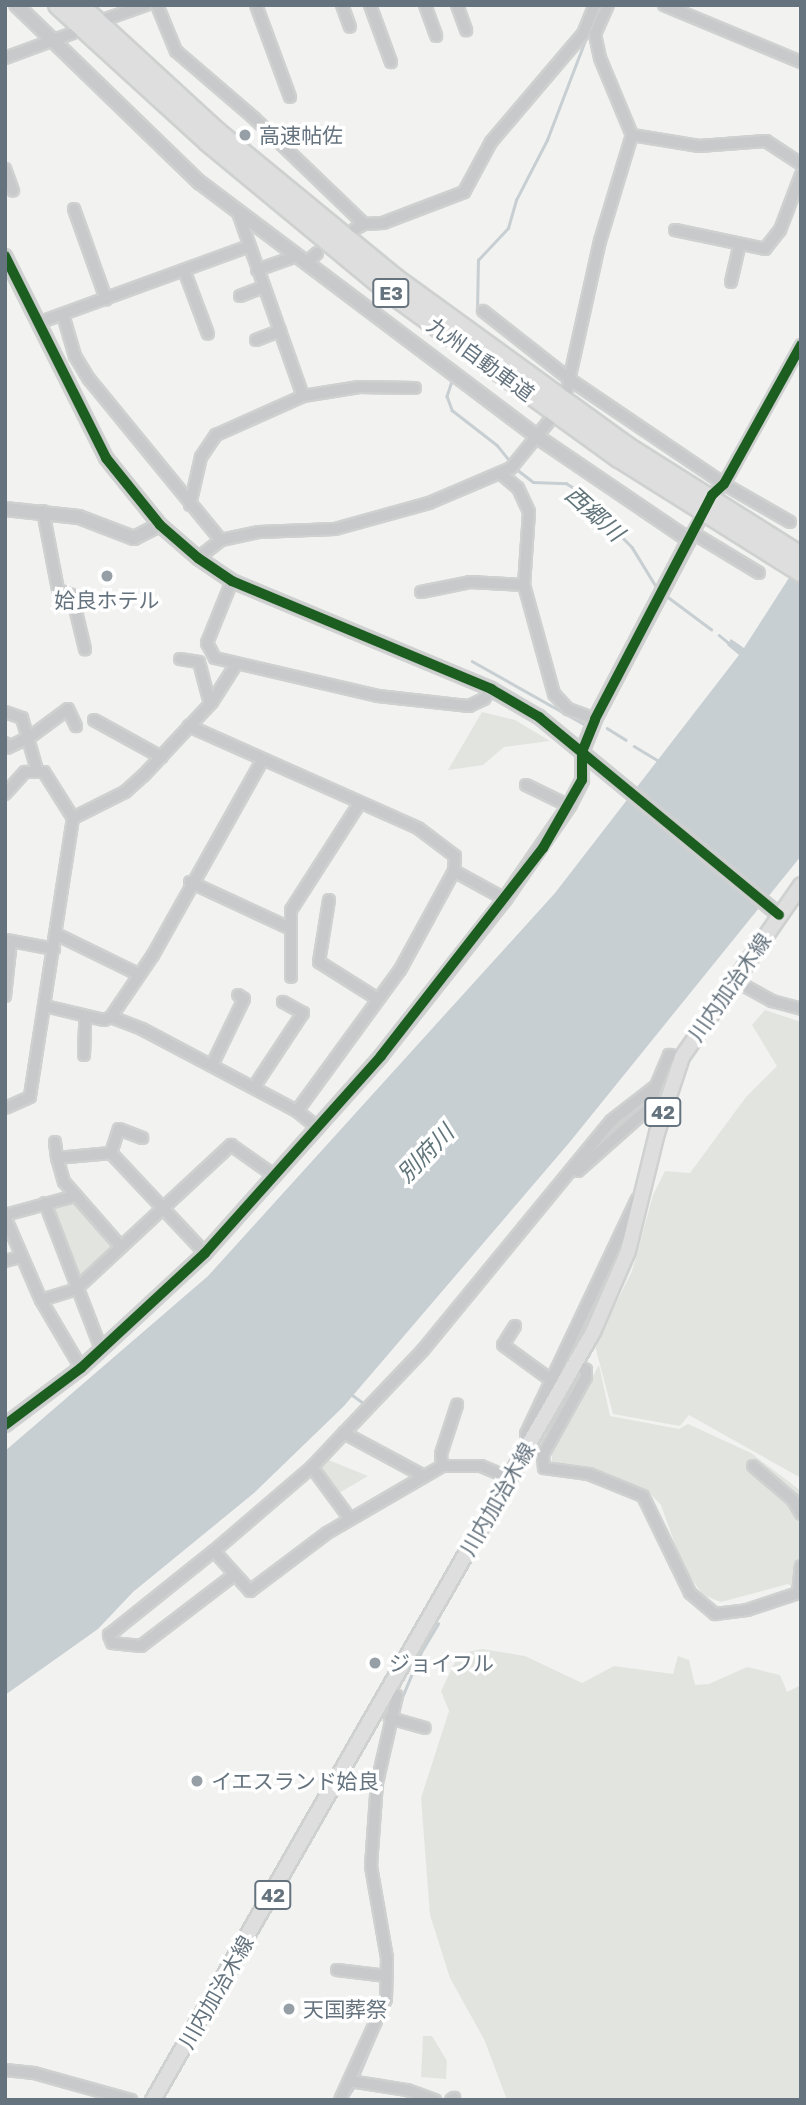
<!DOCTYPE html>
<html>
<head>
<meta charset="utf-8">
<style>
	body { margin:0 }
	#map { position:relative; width:806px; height:2105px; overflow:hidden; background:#f2f2f1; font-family:"Golos Text","Noto Sans JP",sans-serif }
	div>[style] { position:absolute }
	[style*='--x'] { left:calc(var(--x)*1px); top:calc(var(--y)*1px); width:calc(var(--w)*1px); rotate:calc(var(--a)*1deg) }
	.green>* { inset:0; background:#e2e5df }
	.water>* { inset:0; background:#c8cfd2 }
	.stream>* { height:2.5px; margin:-1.25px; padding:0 1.25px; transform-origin:1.25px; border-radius:1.25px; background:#c8cfd2 }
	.roads { filter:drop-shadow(2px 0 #cfd0d0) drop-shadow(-2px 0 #cfd0d0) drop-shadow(0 2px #cfd0d0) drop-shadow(0 -2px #cfd0d0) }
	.minor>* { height:10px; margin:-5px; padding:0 5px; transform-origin:5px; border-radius:5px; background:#c8c9ca }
	.tertiary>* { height:12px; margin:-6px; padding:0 6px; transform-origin:6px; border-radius:6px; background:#c8c9ca }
	.primary>* { height:14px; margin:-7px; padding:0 7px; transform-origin:7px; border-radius:7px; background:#dedede }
	.motorway>* { height:18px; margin:-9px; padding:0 9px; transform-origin:9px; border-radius:9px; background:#dedede }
	.cycleway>* { height:10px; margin:-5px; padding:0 5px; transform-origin:5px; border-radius:5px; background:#1b5e20 }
	.dots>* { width:19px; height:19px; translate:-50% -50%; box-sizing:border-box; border:4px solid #fff; border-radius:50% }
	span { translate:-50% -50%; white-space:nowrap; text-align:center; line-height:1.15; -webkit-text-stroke:7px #fff; paint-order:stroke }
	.shield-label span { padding:2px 5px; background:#fff; border:2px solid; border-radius:5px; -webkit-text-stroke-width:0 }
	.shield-label { font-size:19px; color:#65737e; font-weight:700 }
	.poi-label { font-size:21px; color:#65737e }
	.left { translate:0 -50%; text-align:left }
	.street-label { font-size:21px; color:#65737e }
	.water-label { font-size:23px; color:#61757b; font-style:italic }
	.frame { position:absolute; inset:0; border:7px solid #65737e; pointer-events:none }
</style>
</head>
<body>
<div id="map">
	<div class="green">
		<i style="clip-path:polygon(482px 712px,515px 720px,550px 741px,504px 747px,483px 765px,448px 770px)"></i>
		<i style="clip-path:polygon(765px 1010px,801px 1022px,801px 1478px,689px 1415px,680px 1426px,613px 1414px,595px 1346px,632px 1271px,653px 1195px,665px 1171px,690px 1173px,746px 1097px,777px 1066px,752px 1025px)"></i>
		<i style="clip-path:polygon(74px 1201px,114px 1247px,84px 1274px,76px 1275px,53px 1207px)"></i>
		<i style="clip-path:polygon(599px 1365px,610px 1416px,679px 1429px,688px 1424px,751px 1453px,801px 1491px,801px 1593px,788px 1584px,721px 1602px,703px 1595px,683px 1567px,661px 1505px,646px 1489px,588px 1468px,552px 1462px,552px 1450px)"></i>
		<i style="clip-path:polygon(326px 1459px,368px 1476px,339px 1493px,318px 1465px)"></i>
		<i style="clip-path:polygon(482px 1649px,525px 1656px,582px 1683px,614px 1666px,673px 1674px,678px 1656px,689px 1660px,695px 1685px,709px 1684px,747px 1667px,780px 1675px,787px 1692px,801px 1685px,801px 2100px,507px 2100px,484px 2039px,450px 1978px,430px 1915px,421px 1798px,449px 1711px,441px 1691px,459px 1654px)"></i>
		<i style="clip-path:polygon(423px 2036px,432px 2036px,447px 2061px,446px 2079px,421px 2077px)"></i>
	</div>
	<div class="water">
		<i style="clip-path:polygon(801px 559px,801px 856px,569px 1143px,344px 1406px,254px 1493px,133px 1592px,98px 1629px,5px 1695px,5px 1451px,208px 1276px,555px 893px,739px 655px,727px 645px,731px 639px,744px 648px)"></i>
	</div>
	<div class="stream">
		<i style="--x:593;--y:22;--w:19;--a:-65"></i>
		<i style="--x:477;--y:311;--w:51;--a:-88.9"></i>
		<i style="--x:478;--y:260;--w:44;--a:-46.8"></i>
		<i style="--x:508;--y:228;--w:29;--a:-74"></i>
		<i style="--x:516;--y:200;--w:68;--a:-62.7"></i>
		<i style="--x:547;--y:140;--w:112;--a:-69.1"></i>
		<i style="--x:452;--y:381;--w:16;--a:108"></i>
		<i style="--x:447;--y:396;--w:15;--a:70"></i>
		<i style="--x:452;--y:410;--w:57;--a:37.9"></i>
		<i style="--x:497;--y:445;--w:21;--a:51"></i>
		<i style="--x:514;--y:467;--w:24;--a:38"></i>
		<i style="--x:533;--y:482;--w:33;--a:2"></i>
		<i style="--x:566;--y:483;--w:9;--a:32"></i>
		<i style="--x:574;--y:488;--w:83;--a:45.5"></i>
		<i style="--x:632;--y:547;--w:48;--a:58.6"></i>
		<i style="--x:668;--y:597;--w:54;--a:36.7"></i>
		<i style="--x:719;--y:635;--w:14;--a:39"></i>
		<i style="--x:472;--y:661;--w:129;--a:29.4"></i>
		<i style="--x:607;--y:728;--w:22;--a:32"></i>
		<i style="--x:634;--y:746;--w:31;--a:31"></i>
		<i style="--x:351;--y:1394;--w:17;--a:36"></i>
		<i style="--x:400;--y:1702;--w:54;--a:-67.2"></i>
		<i style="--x:421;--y:1652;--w:33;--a:-59"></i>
		<i style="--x:390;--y:1946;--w:49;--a:88.8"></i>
		<i style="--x:357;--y:2079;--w:85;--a:-67.1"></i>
		<i style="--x:345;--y:2100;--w:18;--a:-56"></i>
	</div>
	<div class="roads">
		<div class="minor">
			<i style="--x:157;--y:5;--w:50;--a:67.6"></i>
			<i style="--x:176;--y:51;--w:104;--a:40.7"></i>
			<i style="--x:255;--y:119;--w:151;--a:43.9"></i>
			<i style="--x:364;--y:224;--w:19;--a:-3"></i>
			<i style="--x:383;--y:223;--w:87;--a:-20.9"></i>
			<i style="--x:464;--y:192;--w:57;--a:-61.6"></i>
			<i style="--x:491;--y:142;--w:142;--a:-49.6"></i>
			<i style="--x:583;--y:34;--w:31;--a:-68"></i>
			<i style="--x:256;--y:5;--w:98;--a:69.7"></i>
			<i style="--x:342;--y:5;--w:23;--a:70"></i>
			<i style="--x:370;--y:5;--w:61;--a:69.8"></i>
			<i style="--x:425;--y:5;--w:33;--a:70"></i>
			<i style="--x:457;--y:5;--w:27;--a:70"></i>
			<i style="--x:664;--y:5;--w:148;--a:22.6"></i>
			<i style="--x:106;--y:19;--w:42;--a:-19.3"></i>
			<i style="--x:5;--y:58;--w:72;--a:-20.2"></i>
			<i style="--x:632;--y:135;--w:68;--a:9.3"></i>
			<i style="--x:699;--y:146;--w:67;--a:-4.3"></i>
			<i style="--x:766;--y:141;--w:42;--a:33.3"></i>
			<i style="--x:5;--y:169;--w:23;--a:70"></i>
			<i style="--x:74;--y:209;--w:96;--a:70.4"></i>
			<i style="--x:355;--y:229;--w:10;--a:-29"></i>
			<i style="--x:675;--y:230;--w:92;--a:11.9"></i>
			<i style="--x:765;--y:249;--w:24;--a:-52"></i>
			<i style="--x:780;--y:230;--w:59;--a:-69.1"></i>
			<i style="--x:306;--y:263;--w:15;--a:-42"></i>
			<i style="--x:184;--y:270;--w:68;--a:69.4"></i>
			<i style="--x:257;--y:270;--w:42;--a:-19.3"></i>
			<i style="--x:731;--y:282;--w:39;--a:-77"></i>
			<i style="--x:240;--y:296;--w:26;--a:-21"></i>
			<i style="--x:483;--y:311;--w:113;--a:38.2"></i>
			<i style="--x:572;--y:381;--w:184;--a:34.1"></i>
			<i style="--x:724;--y:484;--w:76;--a:29.9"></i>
			<i style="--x:63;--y:315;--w:43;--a:73.7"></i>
			<i style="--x:75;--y:356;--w:27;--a:59"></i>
			<i style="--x:89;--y:379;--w:208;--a:50.7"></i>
			<i style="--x:38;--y:323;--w:225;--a:-20"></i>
			<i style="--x:256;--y:340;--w:26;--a:-21"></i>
			<i style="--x:566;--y:394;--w:157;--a:-77.5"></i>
			<i style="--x:600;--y:241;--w:111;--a:-73.2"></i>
			<i style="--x:632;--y:135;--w:83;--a:-112.6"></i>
			<i style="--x:600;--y:58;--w:25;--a:-102"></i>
			<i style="--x:595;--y:34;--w:32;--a:-66"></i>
			<i style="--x:303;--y:396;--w:57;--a:-9.1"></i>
			<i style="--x:359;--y:387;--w:56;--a:1"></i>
			<i style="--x:500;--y:473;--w:23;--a:40"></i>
			<i style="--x:518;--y:488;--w:26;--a:65"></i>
			<i style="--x:529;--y:512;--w:73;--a:93.9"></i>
			<i style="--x:524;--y:585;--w:113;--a:74.6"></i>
			<i style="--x:554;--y:694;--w:21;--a:47"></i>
			<i style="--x:568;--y:709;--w:29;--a:20"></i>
			<i style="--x:712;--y:495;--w:16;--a:-43"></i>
			<i style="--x:724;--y:484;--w:159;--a:-61"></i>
			<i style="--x:190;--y:505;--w:49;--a:-77.1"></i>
			<i style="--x:201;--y:457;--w:27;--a:-56"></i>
			<i style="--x:216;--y:435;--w:95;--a:-24.1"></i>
			<i style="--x:303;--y:396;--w:197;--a:-109.5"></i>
			<i style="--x:43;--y:511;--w:80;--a:79.2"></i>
			<i style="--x:58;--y:590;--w:15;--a:20"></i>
			<i style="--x:72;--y:595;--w:56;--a:76.5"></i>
			<i style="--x:693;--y:533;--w:77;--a:31.2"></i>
			<i style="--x:691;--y:536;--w:18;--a:-61"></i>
			<i style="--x:198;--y:558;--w:29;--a:-38"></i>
			<i style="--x:221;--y:540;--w:39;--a:-12"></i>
			<i style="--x:259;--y:532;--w:76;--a:-2.3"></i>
			<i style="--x:335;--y:529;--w:98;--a:-15.5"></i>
			<i style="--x:429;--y:503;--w:89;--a:-23.1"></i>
			<i style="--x:511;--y:468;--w:62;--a:-50.9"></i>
			<i style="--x:232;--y:581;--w:67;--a:112"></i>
			<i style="--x:207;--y:643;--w:17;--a:62"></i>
			<i style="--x:215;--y:658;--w:167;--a:13.1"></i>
			<i style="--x:378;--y:696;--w:92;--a:6.3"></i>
			<i style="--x:469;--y:706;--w:17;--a:-25"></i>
			<i style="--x:484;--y:699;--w:12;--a:-55"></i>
			<i style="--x:421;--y:592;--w:50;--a:-11.5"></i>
			<i style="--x:470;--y:582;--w:54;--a:3.2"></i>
			<i style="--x:180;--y:659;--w:19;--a:9"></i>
			<i style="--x:199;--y:662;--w:43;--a:75.3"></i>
			<i style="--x:5;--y:712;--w:18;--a:19"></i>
			<i style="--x:22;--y:718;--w:54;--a:73.9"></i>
			<i style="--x:94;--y:720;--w:77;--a:28.9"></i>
			<i style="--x:5;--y:743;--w:5;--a:68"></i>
			<i style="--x:7;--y:748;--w:25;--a:-26"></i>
			<i style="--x:30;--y:737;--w:47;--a:-36.4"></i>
			<i style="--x:68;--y:709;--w:19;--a:65"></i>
			<i style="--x:526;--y:785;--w:48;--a:26"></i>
			<i style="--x:5;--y:794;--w:30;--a:-48"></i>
			<i style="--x:25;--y:772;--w:19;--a:0"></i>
			<i style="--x:44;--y:772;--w:54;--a:57.8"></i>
			<i style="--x:73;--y:818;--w:282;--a:98.8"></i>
			<i style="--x:30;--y:1097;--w:27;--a:156"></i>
			<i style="--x:73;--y:818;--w:58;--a:-26.6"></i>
			<i style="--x:125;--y:792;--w:25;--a:-42"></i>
			<i style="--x:144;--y:775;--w:100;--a:-47"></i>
			<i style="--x:212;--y:702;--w:43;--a:-57.4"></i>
			<i style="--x:454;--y:871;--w:58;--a:28.8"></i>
			<i style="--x:190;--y:882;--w:109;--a:24.9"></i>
			<i style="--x:329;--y:900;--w:63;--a:99.2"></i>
			<i style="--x:319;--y:962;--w:67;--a:32.3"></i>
			<i style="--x:56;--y:934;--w:91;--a:26"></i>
			<i style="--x:6;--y:940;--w:49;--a:10.6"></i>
			<i style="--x:291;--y:977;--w:67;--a:-90"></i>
			<i style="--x:291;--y:910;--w:126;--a:-57.3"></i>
			<i style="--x:732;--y:979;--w:46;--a:28.8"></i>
			<i style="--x:772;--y:1001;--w:30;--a:15"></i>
			<i style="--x:5;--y:996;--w:55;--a:-83.8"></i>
			<i style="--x:45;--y:1006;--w:61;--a:13.3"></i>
			<i style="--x:104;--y:1020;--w:8;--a:-23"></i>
			<i style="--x:111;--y:1017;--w:33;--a:21"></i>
			<i style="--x:142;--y:1029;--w:175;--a:27.9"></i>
			<i style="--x:297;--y:1111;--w:175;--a:-53.9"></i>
			<i style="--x:400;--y:970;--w:113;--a:-61.4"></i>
			<i style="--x:454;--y:871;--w:15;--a:-86"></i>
			<i style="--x:455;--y:856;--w:46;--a:-142.9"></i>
			<i style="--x:418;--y:828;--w:251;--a:-156"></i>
			<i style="--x:111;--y:1017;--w:75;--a:-55.9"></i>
			<i style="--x:153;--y:955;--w:223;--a:-60.7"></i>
			<i style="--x:84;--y:1055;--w:38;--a:-88"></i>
			<i style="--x:213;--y:1063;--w:71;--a:-64.2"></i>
			<i style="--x:244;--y:999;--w:7;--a:-146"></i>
			<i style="--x:254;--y:1087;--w:89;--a:-56.5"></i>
			<i style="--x:303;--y:1013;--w:23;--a:-151"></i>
			<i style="--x:297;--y:1111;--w:27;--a:39"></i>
			<i style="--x:55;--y:1142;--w:16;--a:83"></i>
			<i style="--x:111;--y:1153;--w:25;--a:-72"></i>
			<i style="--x:119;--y:1129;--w:25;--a:21"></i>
			<i style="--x:578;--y:1171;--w:96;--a:-41.6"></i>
			<i style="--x:650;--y:1107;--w:22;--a:-74"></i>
			<i style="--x:45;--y:1203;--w:156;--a:69"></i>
			<i style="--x:5;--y:1215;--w:73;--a:-15.2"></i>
			<i style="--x:5;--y:1217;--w:90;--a:66.6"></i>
			<i style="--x:41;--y:1300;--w:79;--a:59.5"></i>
			<i style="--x:121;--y:1247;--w:86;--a:-131.2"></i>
			<i style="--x:64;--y:1182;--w:25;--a:-106"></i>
			<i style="--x:57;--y:1158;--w:54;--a:-5.3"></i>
			<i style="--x:111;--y:1153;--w:137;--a:46.8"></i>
			<i style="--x:5;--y:1261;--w:16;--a:-15"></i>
			<i style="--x:41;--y:1300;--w:37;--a:-17"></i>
			<i style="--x:76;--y:1289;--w:212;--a:-42.9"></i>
			<i style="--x:231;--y:1145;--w:54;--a:35.2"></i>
			<i style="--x:515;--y:1326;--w:22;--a:122"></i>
			<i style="--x:503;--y:1345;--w:59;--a:36.1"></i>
			<i style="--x:575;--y:1363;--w:13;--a:32"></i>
			<i style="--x:586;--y:1370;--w:7;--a:90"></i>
			<i style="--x:586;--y:1377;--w:89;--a:118.9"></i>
			<i style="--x:543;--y:1455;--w:13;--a:86"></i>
			<i style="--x:544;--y:1468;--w:45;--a:7.6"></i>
			<i style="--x:589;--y:1474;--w:58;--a:22.2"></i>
			<i style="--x:643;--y:1496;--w:108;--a:64.1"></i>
			<i style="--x:690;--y:1593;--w:33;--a:40"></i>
			<i style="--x:715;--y:1614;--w:32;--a:-7"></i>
			<i style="--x:747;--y:1610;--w:54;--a:-18.4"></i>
			<i style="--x:798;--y:1593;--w:27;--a:-84"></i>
			<i style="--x:344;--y:1433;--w:115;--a:-46.4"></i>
			<i style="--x:423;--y:1350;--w:296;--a:-50.6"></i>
			<i style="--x:611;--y:1121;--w:57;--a:-37.9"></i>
			<i style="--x:656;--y:1086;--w:34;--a:-67"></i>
			<i style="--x:669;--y:1055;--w:13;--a:9"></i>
			<i style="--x:526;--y:1446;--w:12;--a:-90"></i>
			<i style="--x:526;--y:1434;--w:260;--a:-64.7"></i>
			<i style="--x:442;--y:1466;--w:12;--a:-95"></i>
			<i style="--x:441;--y:1454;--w:52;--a:-71.9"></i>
			<i style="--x:753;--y:1466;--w:52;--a:40.4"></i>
			<i style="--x:793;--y:1500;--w:16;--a:60"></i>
			<i style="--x:312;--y:1467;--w:47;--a:-46.7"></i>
			<i style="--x:344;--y:1433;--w:91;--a:28.3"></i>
			<i style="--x:214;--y:1551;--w:129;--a:-40.6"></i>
			<i style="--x:312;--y:1467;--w:64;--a:53.8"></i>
			<i style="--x:234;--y:1575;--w:117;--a:142.6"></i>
			<i style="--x:141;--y:1646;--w:29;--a:-174"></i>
			<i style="--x:112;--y:1643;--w:9;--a:-111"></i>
			<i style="--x:109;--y:1635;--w:134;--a:-38.7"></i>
			<i style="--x:214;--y:1551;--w:54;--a:48"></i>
			<i style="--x:250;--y:1591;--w:96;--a:-37"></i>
			<i style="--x:327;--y:1533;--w:133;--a:-30.2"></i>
			<i style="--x:442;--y:1466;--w:39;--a:0"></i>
			<i style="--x:481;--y:1466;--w:30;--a:23"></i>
			<i style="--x:390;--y:1718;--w:36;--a:16"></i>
			<i style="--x:337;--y:1970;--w:50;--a:6.8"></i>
			<i style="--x:5;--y:2070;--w:29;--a:6"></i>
			<i style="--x:34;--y:2073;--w:101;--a:15.6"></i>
			<i style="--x:350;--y:2081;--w:58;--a:9"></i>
			<i style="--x:407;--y:2090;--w:30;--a:20"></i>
			<i style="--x:340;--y:2100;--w:111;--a:-65.5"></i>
			<i style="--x:386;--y:1999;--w:41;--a:-88.6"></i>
			<i style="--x:387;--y:1958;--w:93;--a:-99.9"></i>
			<i style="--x:371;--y:1866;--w:83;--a:-85.9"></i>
			<i style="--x:377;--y:1783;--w:89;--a:-77.1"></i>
			<i style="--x:397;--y:1696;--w:11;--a:-142"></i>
			<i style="--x:451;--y:2100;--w:4;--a:-34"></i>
		</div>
		<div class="tertiary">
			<i style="--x:5;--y:256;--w:226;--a:63.4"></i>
			<i style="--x:106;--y:458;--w:86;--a:51.1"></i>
			<i style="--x:160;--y:525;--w:50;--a:41"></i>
			<i style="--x:198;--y:558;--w:41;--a:34.1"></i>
			<i style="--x:232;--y:581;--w:281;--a:22.6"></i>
			<i style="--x:491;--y:689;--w:56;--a:30.3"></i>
			<i style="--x:539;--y:717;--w:311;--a:39.5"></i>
			<i style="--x:5;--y:509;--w:74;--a:6.2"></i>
			<i style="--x:79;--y:517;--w:59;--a:20.9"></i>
			<i style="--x:134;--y:538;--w:29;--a:-27"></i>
			<i style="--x:5;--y:1425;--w:95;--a:-36.9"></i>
			<i style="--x:81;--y:1368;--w:169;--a:-42.8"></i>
			<i style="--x:205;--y:1253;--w:264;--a:-48.2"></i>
			<i style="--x:381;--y:1056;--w:200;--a:-51.7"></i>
			<i style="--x:505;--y:899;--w:113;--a:-55.5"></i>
			<i style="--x:569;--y:806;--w:29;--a:-63"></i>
			<i style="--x:582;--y:780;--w:28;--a:-90"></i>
			<i style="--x:582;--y:752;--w:35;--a:-68"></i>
			<i style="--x:595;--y:719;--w:202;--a:-62.3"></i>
			<i style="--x:689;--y:540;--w:181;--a:-145.8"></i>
			<i style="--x:539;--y:438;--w:424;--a:-143"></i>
			<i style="--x:200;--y:183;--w:256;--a:-135.9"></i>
		</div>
		<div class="primary">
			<i style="--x:153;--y:2100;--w:885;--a:-60.19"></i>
			<i style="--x:593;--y:1332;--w:88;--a:-66.6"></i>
			<i style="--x:628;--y:1251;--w:122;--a:-76.2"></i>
			<i style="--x:657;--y:1133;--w:80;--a:-71.8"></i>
			<i style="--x:682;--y:1057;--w:209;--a:-55.3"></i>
		</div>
		<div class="motorway">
			<i style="--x:58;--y:5;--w:203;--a:42.4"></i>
			<i style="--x:208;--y:142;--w:234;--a:39.6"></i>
			<i style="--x:388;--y:291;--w:285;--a:35.9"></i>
			<i style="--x:619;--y:458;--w:215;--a:32.1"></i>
			<i style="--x:79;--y:5;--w:186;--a:42.6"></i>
			<i style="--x:216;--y:131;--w:232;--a:39.4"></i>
			<i style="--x:395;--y:278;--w:286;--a:36"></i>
			<i style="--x:626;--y:446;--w:207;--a:32.2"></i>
		</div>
	</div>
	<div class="cycleway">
		<i style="--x:5;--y:256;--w:226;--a:63.4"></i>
		<i style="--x:106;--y:458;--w:86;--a:51.1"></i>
		<i style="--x:160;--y:525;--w:50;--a:41"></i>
		<i style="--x:198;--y:558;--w:41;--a:34.1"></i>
		<i style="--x:232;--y:581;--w:281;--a:22.6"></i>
		<i style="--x:491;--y:689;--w:56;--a:30.3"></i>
		<i style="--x:539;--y:717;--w:311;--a:39.5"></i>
		<i style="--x:5;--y:1425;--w:95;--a:-36.9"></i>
		<i style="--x:81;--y:1368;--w:169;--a:-42.8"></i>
		<i style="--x:205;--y:1253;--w:264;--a:-48.2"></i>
		<i style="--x:381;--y:1056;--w:264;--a:-52.1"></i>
		<i style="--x:543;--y:848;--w:78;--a:-60.2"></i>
		<i style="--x:582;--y:780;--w:28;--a:-90"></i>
		<i style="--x:582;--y:752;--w:35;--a:-68"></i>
		<i style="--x:595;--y:719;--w:253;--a:-62.4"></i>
		<i style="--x:712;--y:495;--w:16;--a:-43"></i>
		<i style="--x:724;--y:484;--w:159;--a:-61"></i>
	</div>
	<div class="dots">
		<i style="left:245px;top:135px;background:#969fa6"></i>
		<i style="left:107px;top:576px;background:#969fa6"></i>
		<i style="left:375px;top:1663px;background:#969fa6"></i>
		<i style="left:197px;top:1781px;background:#969fa6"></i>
		<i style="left:289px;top:2009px;background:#969fa6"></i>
	</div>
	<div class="shield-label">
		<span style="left:391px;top:293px">E3</span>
		<span style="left:663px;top:1112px">42</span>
		<span style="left:273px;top:1895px">42</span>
	</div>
	<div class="poi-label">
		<span class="left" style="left:259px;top:135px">高速帖佐</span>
		<span style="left:107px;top:600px">姶良ホテル</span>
		<span class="left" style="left:389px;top:1663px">ジョイフル</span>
		<span class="left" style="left:211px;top:1781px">イエスランド姶良</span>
		<span class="left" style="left:303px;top:2009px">天国葬祭</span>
	</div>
	<div class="street-label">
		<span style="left:481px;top:359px;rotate:36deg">九州自動車道</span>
		<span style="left:729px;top:987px;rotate:-55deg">川内加治木線</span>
		<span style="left:497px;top:1499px;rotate:-60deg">川内加治木線</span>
		<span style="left:216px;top:1992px;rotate:-60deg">川内加治木線</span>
	</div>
	<div class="water-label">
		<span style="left:595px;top:513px;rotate:42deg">西郷川</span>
		<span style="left:425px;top:1153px;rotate:-46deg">別府川</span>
	</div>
	<div class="frame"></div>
</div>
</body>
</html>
